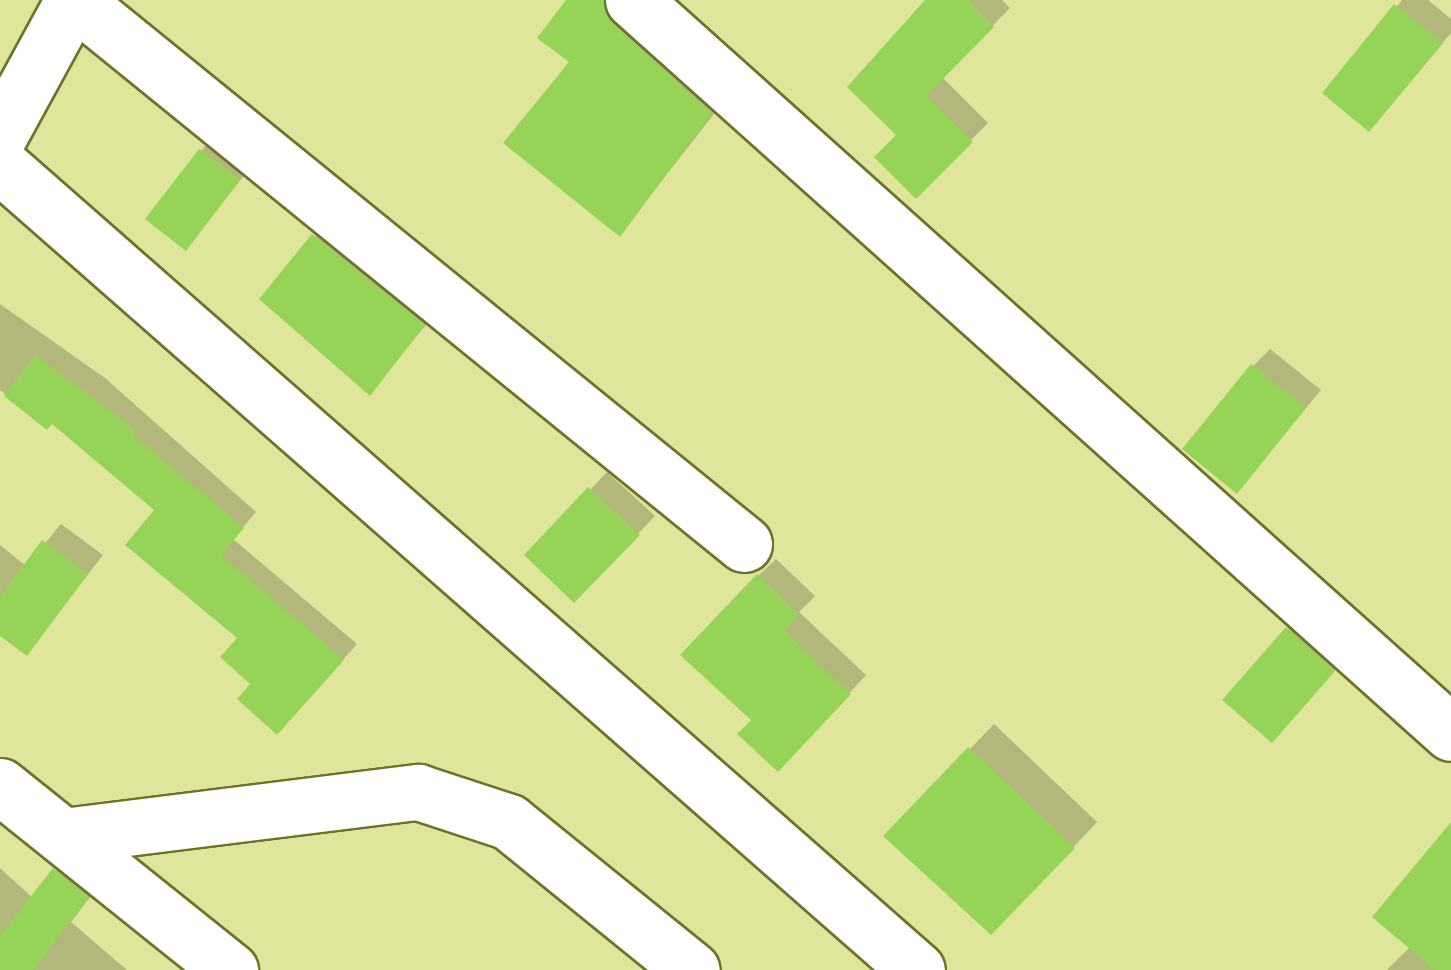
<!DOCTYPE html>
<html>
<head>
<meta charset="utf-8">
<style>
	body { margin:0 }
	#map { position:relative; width:1451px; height:970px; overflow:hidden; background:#e0e59c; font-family:"Titillium Web",sans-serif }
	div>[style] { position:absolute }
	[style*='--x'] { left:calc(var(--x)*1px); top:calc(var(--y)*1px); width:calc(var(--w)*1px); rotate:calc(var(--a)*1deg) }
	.shadow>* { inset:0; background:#0003 }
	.building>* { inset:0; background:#96d457 }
	.roads { filter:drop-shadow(2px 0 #6f722a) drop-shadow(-2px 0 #6f722a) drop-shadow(0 2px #6f722a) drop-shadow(0 -2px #6f722a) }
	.minor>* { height:55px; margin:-27.5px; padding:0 27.5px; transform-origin:27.5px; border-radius:27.5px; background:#fff }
	.tertiary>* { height:55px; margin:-27.5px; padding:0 27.5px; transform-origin:27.5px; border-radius:27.5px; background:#fff }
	span { translate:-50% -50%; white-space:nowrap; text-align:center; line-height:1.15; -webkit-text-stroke:8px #e0e59c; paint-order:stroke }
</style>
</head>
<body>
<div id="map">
	<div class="shadow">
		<i style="clip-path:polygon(569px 0,632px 0,732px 91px,620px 234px,573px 62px)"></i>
		<i style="clip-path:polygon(930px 0,1002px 0,1010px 8px,942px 77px,988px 123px,916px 195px)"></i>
		<i style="clip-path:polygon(1402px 0,1428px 0,1451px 19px,1451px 33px,1386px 111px,1325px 93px)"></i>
		<i style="clip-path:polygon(218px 133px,255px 162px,186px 248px,201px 151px)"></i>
		<i style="clip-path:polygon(331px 218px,441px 307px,370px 392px,263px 299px)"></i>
		<i style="clip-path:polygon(0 304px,105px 378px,256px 512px,233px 539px,357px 644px,292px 717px,254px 684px,240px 637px,157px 510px,52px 421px,47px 427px,0 390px)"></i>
		<i style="clip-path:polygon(1270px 349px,1321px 390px,1237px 491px,1253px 366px)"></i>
		<i style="clip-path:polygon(607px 472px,655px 516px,574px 600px,528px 555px)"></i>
		<i style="clip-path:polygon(61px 524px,103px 555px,27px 653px,0 633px,0 545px,26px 566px)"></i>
		<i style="clip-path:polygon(776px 559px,815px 596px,799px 612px,866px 675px,795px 752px,758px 576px)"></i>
		<i style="clip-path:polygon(1305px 612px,1350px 652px,1289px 723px,1288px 629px)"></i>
		<i style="clip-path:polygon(994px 724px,1097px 822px,1016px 908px,887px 836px)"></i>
		<i style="clip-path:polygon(1451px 829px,1451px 954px,1438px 970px,1387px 970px,1411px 946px)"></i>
		<i style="clip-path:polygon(72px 853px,104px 879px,71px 922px,127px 970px,7px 970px,0 965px,0 868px,33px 898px)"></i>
	</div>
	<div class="building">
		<i style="clip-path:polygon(566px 0,603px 0,612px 23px,712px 113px,620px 237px,503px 143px,569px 62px,537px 38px)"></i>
		<i style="clip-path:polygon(925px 0,967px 0,994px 27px,926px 96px,973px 142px,916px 199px,874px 157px,896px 135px,847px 87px)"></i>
		<i style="clip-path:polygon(1394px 4px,1443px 43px,1369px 132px,1322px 93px)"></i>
		<i style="clip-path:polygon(199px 149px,240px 180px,186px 251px,145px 219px)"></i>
		<i style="clip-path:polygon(312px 234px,425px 325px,370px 396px,259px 299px)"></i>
		<i style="clip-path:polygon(35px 355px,136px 430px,132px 434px,244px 528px,221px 555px,344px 660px,277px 735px,237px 699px,250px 684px,220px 657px,237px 638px,125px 545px,154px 510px,52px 424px,47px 430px,4px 396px)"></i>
		<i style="clip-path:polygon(1251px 364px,1306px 408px,1237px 494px,1182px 449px)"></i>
		<i style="clip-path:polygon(588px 487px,640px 535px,574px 603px,524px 555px)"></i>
		<i style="clip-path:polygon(42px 540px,88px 574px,27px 656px,0 636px,0 597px)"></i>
		<i style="clip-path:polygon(757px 574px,799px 615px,784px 631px,851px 694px,778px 772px,737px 734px,751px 720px,680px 655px)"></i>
		<i style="clip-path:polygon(1286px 627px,1335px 671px,1272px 743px,1222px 700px)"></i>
		<i style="clip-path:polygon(968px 747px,1075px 848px,991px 935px,883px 836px)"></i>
		<i style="clip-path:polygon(1451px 822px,1451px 970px,1435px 970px,1372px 917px)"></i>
		<i style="clip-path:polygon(53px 868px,89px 897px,33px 970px,0 970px,0 936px)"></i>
	</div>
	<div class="roads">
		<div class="minor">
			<i style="--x:74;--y:0;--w:863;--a:39.07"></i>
			<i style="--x:633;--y:0;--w:1098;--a:41.86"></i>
			<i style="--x:0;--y:165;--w:1220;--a:41.28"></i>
			<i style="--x:0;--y:786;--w:295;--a:38.7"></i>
			<i style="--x:63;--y:836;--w:358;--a:-7.1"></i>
			<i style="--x:418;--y:792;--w:96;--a:18.2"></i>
			<i style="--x:509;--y:822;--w:235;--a:39"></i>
		</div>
		<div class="tertiary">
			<i style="--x:0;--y:134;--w:153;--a:-61.4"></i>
		</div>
	</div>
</div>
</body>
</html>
